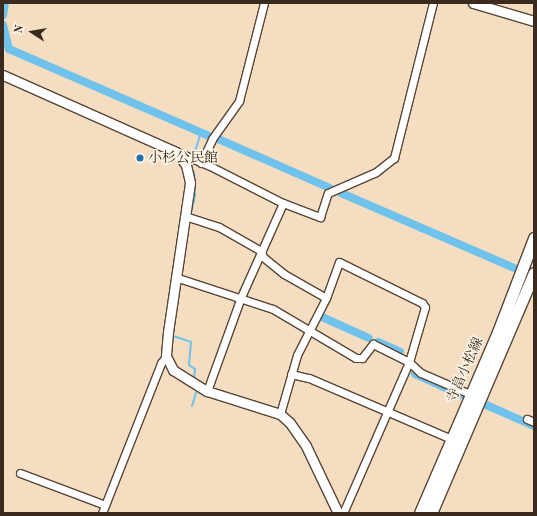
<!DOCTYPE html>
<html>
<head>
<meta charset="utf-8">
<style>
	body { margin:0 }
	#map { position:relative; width:537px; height:516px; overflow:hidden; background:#f5ddc1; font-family:"Old Standard TT","Noto Serif JP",serif }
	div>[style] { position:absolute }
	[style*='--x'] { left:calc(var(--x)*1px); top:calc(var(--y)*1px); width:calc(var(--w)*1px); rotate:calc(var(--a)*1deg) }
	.stream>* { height:2px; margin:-1px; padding:0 1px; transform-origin:1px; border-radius:1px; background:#6ec2eb }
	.canal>* { height:8px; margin:-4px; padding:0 4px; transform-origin:4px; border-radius:4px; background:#6ec2eb }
	.roads { filter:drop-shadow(1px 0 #574536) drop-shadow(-1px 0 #574536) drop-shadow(0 1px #574536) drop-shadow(0 -1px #574536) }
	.street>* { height:7px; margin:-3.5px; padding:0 3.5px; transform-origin:3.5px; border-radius:3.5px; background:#fff }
	.secondary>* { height:9px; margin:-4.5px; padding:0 4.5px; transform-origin:4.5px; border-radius:4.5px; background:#fff }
	.primary>* { height:11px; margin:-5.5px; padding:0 5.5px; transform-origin:5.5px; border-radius:5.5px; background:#fff }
	.dots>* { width:11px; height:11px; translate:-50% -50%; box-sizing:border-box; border:2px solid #fcf5e5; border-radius:50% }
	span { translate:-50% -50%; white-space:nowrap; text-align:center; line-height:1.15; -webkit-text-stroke:3px #fcf5e5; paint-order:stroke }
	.poi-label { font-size:14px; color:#3b2a1e }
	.left { translate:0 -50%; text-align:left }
	.street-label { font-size:14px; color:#3b2a1e }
	.frame { position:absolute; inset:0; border:4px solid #3b2a1e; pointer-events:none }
	.north { position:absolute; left:12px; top:12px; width:40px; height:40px; -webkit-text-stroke:3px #fcf5e5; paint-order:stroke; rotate:282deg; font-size:11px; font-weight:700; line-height:16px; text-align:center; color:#3b2a1e }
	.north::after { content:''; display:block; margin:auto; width:14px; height:18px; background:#3b2a1e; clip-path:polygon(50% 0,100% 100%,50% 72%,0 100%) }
</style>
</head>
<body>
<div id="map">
	<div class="stream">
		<i style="--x:194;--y:155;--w:24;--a:-73"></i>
		<i style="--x:191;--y:213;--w:17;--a:-77"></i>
		<i style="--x:195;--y:196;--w:24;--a:-92"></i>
		<i style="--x:186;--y:241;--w:17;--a:-80"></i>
		<i style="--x:177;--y:298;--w:38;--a:96"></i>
		<i style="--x:173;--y:336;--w:19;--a:18"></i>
		<i style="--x:191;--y:342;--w:23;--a:95"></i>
		<i style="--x:189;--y:365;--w:7;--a:34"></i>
		<i style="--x:195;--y:369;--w:9;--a:96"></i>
		<i style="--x:192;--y:406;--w:14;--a:-73"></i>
	</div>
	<div class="canal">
		<i style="--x:3;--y:15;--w:12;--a:-81"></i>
		<i style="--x:3;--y:25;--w:25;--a:76"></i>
		<i style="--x:9;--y:49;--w:218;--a:23.5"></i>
		<i style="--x:216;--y:138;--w:124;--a:23.7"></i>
		<i style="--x:341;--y:193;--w:189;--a:23.4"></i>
		<i style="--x:322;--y:317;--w:51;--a:24.1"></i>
		<i style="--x:378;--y:342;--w:24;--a:24"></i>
		<i style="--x:415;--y:374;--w:51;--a:24.1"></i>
		<i style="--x:484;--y:404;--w:55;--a:23.7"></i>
	</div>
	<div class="roads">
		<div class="street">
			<i style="--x:177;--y:152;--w:34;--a:23"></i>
			<i style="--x:208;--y:165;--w:84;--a:26.9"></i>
			<i style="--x:283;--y:203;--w:40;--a:21"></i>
			<i style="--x:320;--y:217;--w:25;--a:-72"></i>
			<i style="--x:328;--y:193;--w:52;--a:-23.6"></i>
			<i style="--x:376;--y:172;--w:23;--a:-38"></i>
			<i style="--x:394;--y:158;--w:160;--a:-75.9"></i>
			<i style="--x:201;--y:163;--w:26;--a:-65"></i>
			<i style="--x:212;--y:139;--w:47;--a:-54.6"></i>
			<i style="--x:239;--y:101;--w:101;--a:-75.7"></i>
			<i style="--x:185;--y:216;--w:36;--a:18"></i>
			<i style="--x:219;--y:227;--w:48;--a:29.7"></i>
			<i style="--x:261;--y:251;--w:6;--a:72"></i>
			<i style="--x:263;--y:257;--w:27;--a:39"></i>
			<i style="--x:284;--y:274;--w:48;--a:29.7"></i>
			<i style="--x:326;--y:298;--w:38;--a:-70"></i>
			<i style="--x:339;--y:262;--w:93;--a:26.3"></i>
			<i style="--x:422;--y:303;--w:5;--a:53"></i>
			<i style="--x:425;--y:307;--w:57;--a:106.2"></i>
			<i style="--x:409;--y:362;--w:165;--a:113.6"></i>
			<i style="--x:175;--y:277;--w:103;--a:18.1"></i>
			<i style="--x:273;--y:309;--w:96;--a:30.6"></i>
			<i style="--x:356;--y:358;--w:6;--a:0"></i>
			<i style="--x:362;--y:358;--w:18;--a:-52"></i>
			<i style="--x:373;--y:344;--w:40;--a:26.6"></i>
			<i style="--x:409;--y:362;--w:16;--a:43"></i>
			<i style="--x:421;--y:373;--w:53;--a:23.2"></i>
			<i style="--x:291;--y:374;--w:18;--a:13"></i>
			<i style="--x:309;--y:378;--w:155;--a:23.2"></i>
			<i style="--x:207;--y:391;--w:100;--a:-70.1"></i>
			<i style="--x:241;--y:297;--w:103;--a:-65.9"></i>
			<i style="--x:280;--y:414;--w:61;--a:-73.9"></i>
			<i style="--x:297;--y:355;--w:64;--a:-63"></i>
			<i style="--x:527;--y:419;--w:8;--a:23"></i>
			<i style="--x:20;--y:473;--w:91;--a:20.6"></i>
			<i style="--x:102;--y:513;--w:161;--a:-68.5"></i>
			<i style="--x:161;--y:363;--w:9;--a:-54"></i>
		</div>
		<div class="secondary">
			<i style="--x:473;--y:3;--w:64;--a:16.4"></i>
			<i style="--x:3;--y:75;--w:189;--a:24"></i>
			<i style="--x:176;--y:152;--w:16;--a:52"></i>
			<i style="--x:186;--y:165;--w:18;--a:77"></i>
			<i style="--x:190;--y:183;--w:151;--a:98.4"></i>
			<i style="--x:168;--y:332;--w:24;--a:95"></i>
			<i style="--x:166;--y:356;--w:16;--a:63"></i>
			<i style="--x:173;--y:370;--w:40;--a:32"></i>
			<i style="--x:207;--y:391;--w:77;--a:17.5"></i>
			<i style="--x:280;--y:414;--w:13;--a:42"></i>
			<i style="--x:290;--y:423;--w:28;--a:55"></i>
			<i style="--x:306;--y:446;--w:74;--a:64.5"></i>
		</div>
		<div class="primary">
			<i style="--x:420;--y:513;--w:197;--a:-66.7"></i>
			<i style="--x:498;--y:332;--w:101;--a:-69"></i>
			<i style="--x:431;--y:513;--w:261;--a:-66.8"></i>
		</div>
	</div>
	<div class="dots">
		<i style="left:140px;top:158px;background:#1f6fb2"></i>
	</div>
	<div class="poi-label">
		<span class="left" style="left:148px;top:158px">小杉公民館</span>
	</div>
	<div class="street-label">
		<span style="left:465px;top:370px;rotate:-66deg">寺畠小松線</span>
	</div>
	<div class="frame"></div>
	<div class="north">N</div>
</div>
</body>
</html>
